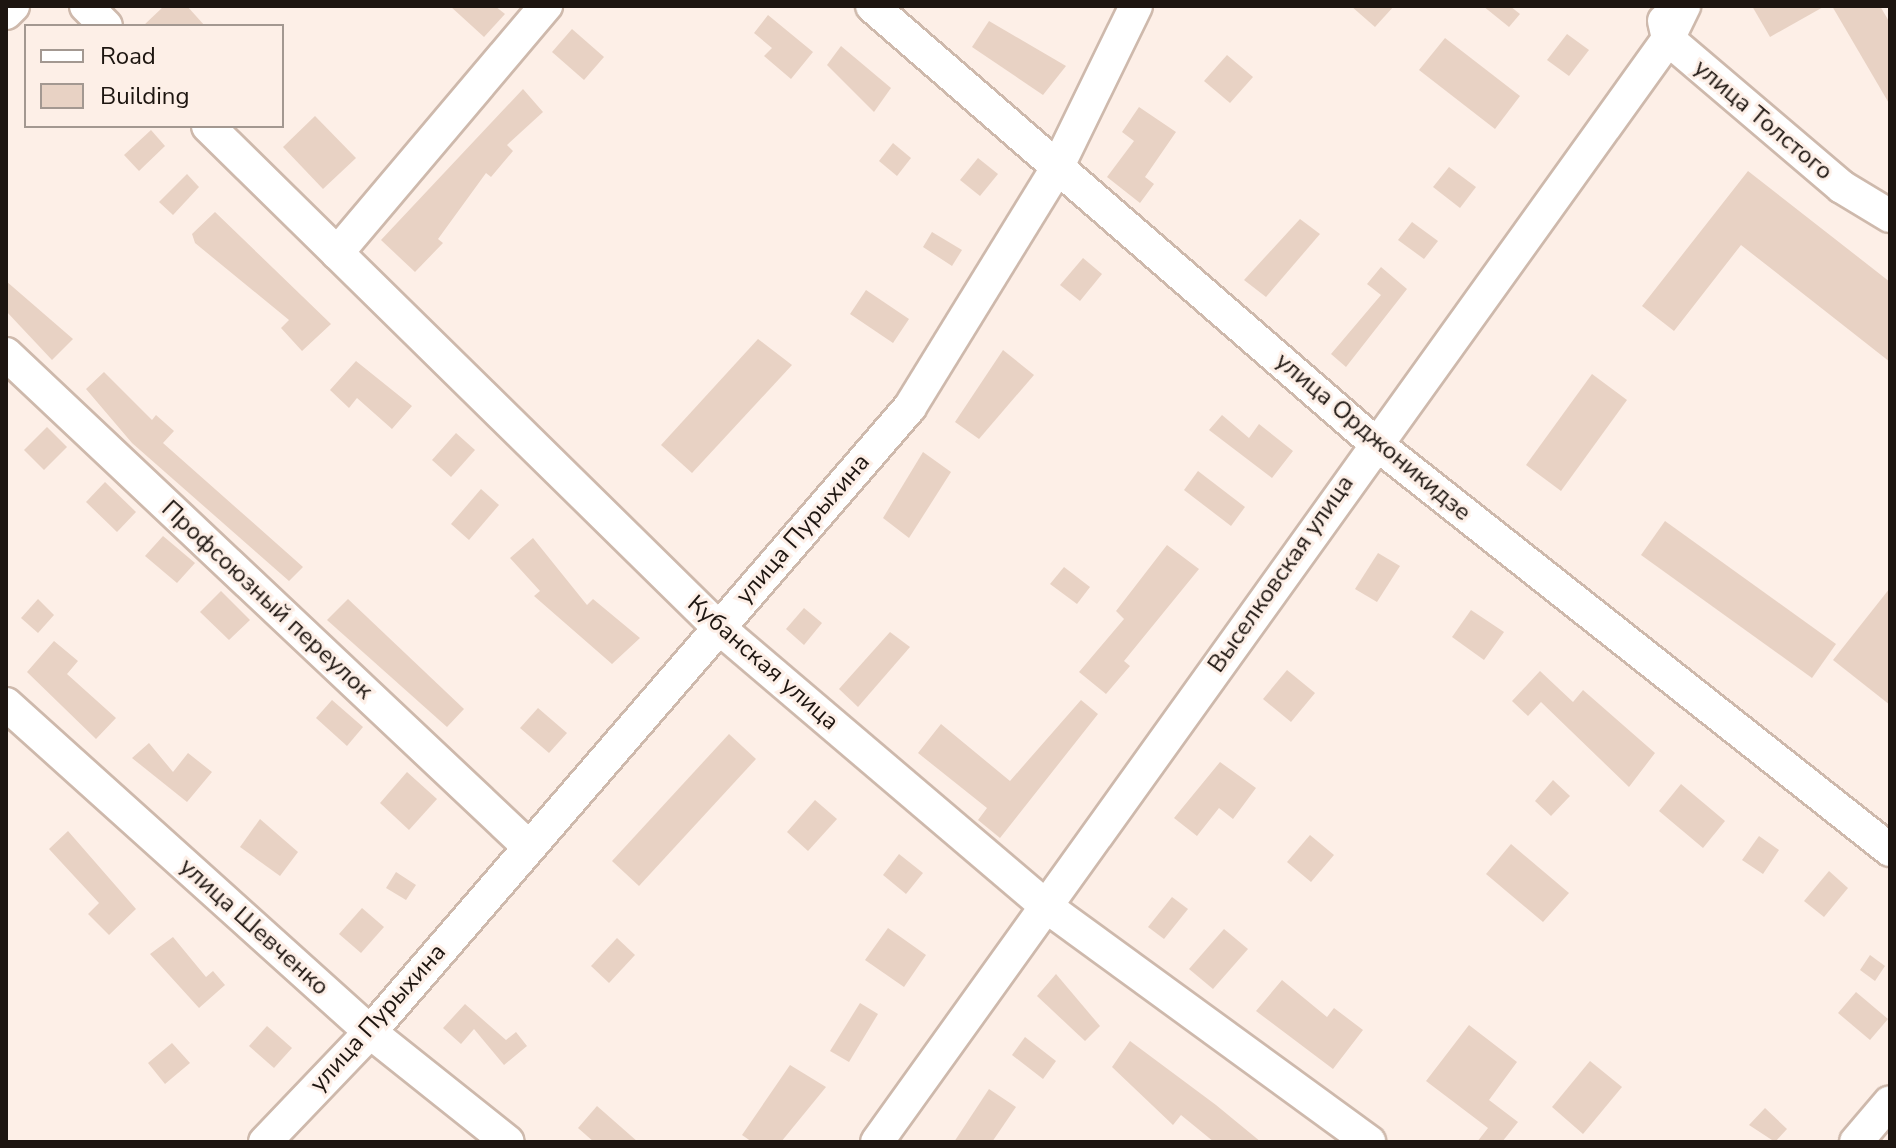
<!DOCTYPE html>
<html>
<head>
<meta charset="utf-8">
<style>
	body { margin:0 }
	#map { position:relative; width:1896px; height:1148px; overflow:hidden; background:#fdefe7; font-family:"Nunito Sans",sans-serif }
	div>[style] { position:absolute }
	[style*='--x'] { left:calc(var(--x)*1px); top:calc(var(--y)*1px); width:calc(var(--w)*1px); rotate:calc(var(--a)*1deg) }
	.building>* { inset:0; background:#e8d2c4 }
	.roads { filter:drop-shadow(2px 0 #ceb9ac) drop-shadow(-2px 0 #ceb9ac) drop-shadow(0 2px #ceb9ac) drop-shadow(0 -2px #ceb9ac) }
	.minor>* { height:32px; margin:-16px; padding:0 16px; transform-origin:16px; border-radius:16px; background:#fff }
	span { translate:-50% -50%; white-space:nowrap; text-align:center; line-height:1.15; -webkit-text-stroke:6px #fdefe7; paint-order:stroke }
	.street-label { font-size:24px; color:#1d1510 }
	.frame { position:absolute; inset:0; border:8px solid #1d1510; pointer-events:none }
	.legend { position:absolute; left:24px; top:24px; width:260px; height:104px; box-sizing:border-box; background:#fdefe7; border:2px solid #a39891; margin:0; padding:10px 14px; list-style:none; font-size:24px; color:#1d1510 }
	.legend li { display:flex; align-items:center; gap:16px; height:40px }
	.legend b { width:40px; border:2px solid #a39891 }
</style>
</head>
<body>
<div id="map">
	<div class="building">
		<i style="clip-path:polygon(164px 6px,187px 6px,205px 26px,143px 26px)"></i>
		<i style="clip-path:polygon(450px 6px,495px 6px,505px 14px,484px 37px)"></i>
		<i style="clip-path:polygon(1351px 6px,1394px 6px,1375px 27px)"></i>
		<i style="clip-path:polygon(1483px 6px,1510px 6px,1520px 14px,1509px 27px)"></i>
		<i style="clip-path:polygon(1752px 6px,1825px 6px,1770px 37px)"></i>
		<i style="clip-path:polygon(1832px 6px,1880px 6px,1890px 23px,1890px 105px)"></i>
		<i style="clip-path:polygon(768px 15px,813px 52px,791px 79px,764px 56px,772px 48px,754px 33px)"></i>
		<i style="clip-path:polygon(989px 21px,1066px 66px,1043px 95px,972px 47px)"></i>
		<i style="clip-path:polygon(572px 29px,604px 57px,584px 80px,552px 52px)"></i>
		<i style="clip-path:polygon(1567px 34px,1589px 50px,1569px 76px,1547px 60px)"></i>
		<i style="clip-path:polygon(1445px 38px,1520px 96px,1495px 129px,1419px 70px)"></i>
		<i style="clip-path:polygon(841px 46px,891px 88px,874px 112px,827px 65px)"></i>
		<i style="clip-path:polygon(1227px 55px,1253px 77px,1230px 103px,1204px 81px)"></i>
		<i style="clip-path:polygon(523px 89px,543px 112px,507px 145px,513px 151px,491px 177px,486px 173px,438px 239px,443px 243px,415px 272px,381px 240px)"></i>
		<i style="clip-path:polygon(1139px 107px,1176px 132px,1145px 177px,1154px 184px,1140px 203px,1107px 177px,1134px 141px,1122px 132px)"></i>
		<i style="clip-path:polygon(315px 116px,356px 158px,323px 189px,283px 147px)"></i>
		<i style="clip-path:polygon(151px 130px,165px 146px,139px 171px,124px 155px)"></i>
		<i style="clip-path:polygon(893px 143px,911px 158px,897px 176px,879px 161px)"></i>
		<i style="clip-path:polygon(978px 158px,998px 174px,980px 196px,960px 180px)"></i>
		<i style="clip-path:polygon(1449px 167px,1476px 187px,1460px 208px,1433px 187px)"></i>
		<i style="clip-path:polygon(1748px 171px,1890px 282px,1890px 362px,1741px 245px,1674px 331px,1642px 306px)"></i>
		<i style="clip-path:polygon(187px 174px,199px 187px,173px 215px,159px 202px)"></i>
		<i style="clip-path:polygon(215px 212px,331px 324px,302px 351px,281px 328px,289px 320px,195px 243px,192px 234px)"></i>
		<i style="clip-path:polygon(1300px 219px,1320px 234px,1266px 297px,1244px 280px)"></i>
		<i style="clip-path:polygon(1412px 222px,1438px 241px,1424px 259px,1398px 240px)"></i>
		<i style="clip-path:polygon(932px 232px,962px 250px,952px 266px,923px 247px)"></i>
		<i style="clip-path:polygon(1083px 258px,1102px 274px,1080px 301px,1060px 285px)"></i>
		<i style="clip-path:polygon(1381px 267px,1407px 289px,1346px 367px,1331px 354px,1381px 295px,1367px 284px)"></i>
		<i style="clip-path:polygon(6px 281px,73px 339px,52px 360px,6px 311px)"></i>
		<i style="clip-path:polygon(866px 290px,909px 319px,893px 343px,850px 314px)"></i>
		<i style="clip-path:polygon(758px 339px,792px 365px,692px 473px,661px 445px)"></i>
		<i style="clip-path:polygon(1003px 350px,1034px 375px,979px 439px,955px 422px)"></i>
		<i style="clip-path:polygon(356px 361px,412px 406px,392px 429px,357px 398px,349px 408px,330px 390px)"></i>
		<i style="clip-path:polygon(104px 372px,152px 420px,156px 415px,174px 431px,163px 443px,303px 567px,289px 581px,132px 443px,86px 389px)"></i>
		<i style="clip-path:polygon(1592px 374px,1627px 400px,1561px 491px,1526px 465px)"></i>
		<i style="clip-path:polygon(1222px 415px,1249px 438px,1259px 424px,1293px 451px,1272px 478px,1209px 430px)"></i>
		<i style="clip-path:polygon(47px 427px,67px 447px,44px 470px,24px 450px)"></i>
		<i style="clip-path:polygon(456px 433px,475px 450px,451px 477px,432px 460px)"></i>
		<i style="clip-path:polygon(923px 452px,951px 472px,909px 538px,883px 518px)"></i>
		<i style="clip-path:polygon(1198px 471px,1245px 507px,1231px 526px,1184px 490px)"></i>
		<i style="clip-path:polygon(105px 482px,136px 512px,117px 532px,86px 502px)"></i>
		<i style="clip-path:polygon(481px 489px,499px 505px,469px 540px,451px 524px)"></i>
		<i style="clip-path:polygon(1665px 521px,1836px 644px,1812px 678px,1641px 555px)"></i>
		<i style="clip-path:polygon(163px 536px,195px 563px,177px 583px,145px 556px)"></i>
		<i style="clip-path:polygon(533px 538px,587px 605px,593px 599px,640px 638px,612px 664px,534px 596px,540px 591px,510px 558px)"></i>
		<i style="clip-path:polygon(1167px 545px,1199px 569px,1124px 661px,1130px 666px,1106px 694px,1079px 672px,1124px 619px,1116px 611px)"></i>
		<i style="clip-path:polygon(1378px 553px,1400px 566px,1377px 602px,1355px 589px)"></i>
		<i style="clip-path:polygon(1064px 567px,1090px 587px,1077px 604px,1050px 584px)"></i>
		<i style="clip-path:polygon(1890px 588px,1890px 705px,1833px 660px)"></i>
		<i style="clip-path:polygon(221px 591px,250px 620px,229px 640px,200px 612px)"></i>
		<i style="clip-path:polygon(38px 599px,54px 615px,38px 633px,21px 618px)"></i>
		<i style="clip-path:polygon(348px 599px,464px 709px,447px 727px,327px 620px)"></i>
		<i style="clip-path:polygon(804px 608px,822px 623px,804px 645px,786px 629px)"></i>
		<i style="clip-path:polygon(1471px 610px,1504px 632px,1484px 660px,1452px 637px)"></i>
		<i style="clip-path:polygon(890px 632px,910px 647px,858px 707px,839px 689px)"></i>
		<i style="clip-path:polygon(54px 641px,78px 661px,67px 674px,116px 718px,96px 739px,27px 672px)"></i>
		<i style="clip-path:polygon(1287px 670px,1315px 693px,1291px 722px,1263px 699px)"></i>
		<i style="clip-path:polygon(1540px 671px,1573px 702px,1583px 690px,1655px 753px,1629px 787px,1541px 702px,1528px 716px,1512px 701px)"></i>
		<i style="clip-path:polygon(332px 700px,363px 727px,347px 746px,316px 718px)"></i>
		<i style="clip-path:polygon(1081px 700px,1098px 714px,1000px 838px,978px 820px,987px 808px,918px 753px,941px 724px,1010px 781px)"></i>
		<i style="clip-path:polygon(538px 708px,567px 733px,549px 753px,520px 728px)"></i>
		<i style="clip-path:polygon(729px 734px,756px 759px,639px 886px,612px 861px)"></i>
		<i style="clip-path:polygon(149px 743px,173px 772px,188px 753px,212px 772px,187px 802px,132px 758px)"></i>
		<i style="clip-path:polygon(1220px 762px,1256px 788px,1233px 819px,1219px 808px,1197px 836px,1174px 818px)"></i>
		<i style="clip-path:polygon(407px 772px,437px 799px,409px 830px,380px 803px)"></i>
		<i style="clip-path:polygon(1553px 780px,1570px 796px,1551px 816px,1535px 801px)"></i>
		<i style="clip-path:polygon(1681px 784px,1725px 821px,1703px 848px,1659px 811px)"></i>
		<i style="clip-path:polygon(815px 800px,837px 819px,808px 851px,787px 832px)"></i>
		<i style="clip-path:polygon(260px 819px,298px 852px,280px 876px,240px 847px)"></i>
		<i style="clip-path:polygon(68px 831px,136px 909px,109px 935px,88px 914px,99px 903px,49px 849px)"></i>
		<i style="clip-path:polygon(1310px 835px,1334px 855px,1311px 882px,1287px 862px)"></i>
		<i style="clip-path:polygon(1759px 836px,1779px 850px,1763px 874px,1742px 860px)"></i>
		<i style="clip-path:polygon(1511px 844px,1569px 893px,1543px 922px,1486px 874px)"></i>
		<i style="clip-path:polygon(899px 854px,923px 873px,906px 894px,883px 875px)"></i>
		<i style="clip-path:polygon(1829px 871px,1848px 888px,1824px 917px,1804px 901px)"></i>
		<i style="clip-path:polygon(396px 872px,416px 885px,406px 900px,386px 888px)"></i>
		<i style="clip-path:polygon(1172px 897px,1188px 909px,1164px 939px,1148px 927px)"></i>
		<i style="clip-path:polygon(362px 908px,384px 927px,361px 953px,339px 934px)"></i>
		<i style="clip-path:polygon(888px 928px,926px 955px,904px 987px,865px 960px)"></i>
		<i style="clip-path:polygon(1224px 929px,1248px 949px,1213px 989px,1189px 969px)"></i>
		<i style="clip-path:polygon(173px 937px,206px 977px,213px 971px,225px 985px,199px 1008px,150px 954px)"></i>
		<i style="clip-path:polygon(617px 938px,635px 955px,609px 983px,591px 966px)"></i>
		<i style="clip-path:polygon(1870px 955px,1885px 966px,1875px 981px,1860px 970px)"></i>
		<i style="clip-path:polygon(1056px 974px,1100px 1026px,1085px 1041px,1037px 996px)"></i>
		<i style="clip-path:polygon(1282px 980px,1327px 1017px,1334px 1008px,1363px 1030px,1333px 1069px,1256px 1011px)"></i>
		<i style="clip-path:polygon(1856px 992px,1888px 1019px,1870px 1040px,1838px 1013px)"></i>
		<i style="clip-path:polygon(860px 1003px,878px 1014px,849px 1062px,830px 1051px)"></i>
		<i style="clip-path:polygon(465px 1004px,506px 1040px,516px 1032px,527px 1046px,504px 1065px,474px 1029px,461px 1044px,443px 1028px)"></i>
		<i style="clip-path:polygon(1469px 1025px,1517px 1062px,1489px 1100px,1518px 1122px,1502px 1142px,1477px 1142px,1488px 1128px,1426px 1081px)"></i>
		<i style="clip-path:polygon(267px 1026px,292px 1048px,274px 1068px,249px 1046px)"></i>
		<i style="clip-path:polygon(1025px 1037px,1056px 1061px,1043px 1079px,1012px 1055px)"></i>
		<i style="clip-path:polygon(1130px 1041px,1216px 1105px,1261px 1142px,1214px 1142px,1181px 1115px,1173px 1125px,1112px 1067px)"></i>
		<i style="clip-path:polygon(172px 1043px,190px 1063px,165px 1084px,148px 1063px)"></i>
		<i style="clip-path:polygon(1590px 1061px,1622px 1087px,1583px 1134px,1552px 1107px)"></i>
		<i style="clip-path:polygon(790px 1065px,826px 1087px,781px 1142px,752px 1142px,742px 1135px)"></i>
		<i style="clip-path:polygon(989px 1089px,1016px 1107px,992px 1142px,954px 1142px)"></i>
		<i style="clip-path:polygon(597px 1106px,638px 1142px,594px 1142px,578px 1128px)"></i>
		<i style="clip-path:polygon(1765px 1108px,1787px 1129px,1775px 1142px,1749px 1125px)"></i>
	</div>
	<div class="roads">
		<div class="minor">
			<i style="--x:86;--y:6;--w:28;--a:45"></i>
			<i style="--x:872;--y:6;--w:665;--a:40.98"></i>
			<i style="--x:1374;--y:442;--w:658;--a:38.33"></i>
			<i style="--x:6;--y:13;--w:10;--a:-45"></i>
			<i style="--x:1664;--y:21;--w:18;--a:77"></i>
			<i style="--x:1668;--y:39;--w:228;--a:40.4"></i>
			<i style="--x:1842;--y:187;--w:56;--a:31.1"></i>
			<i style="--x:208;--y:126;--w:715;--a:44.49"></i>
			<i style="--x:718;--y:627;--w:432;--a:40.4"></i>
			<i style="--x:1047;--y:907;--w:399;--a:36.1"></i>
			<i style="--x:337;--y:253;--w:324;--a:-49.8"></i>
			<i style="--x:6;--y:354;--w:717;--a:43.31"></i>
			<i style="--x:6;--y:704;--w:490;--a:42"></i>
			<i style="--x:370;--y:1032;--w:176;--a:38.6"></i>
			<i style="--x:265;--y:1142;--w:152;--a:-46.3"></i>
			<i style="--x:370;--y:1032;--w:826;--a:-49.17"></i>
			<i style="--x:910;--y:407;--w:281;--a:-58.4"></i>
			<i style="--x:1057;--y:168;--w:180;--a:-64"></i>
			<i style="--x:877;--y:1142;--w:1357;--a:-54.35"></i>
			<i style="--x:1668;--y:39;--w:37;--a:-64"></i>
			<i style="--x:1856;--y:1142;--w:52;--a:-49.6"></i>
		</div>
	</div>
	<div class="street-label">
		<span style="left:1763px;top:120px;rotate:40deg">улица Толстого</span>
		<span style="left:1373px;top:437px;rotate:40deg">улица Орджоникидзе</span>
		<span style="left:803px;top:529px;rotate:-49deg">улица Пурыхина</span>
		<span style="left:1281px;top:574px;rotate:-55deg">Выселковская улица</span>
		<span style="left:267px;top:600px;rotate:43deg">Профсоюзный переулок</span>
		<span style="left:763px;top:663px;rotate:41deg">Кубанская улица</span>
		<span style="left:254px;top:927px;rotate:42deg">улица Шевченко</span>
		<span style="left:378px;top:1018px;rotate:-48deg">улица Пурыхина</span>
	</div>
	<div class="frame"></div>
	<ul class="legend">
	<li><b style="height:10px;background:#fff"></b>Road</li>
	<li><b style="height:22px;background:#e8d2c4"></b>Building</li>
	</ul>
</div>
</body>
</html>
